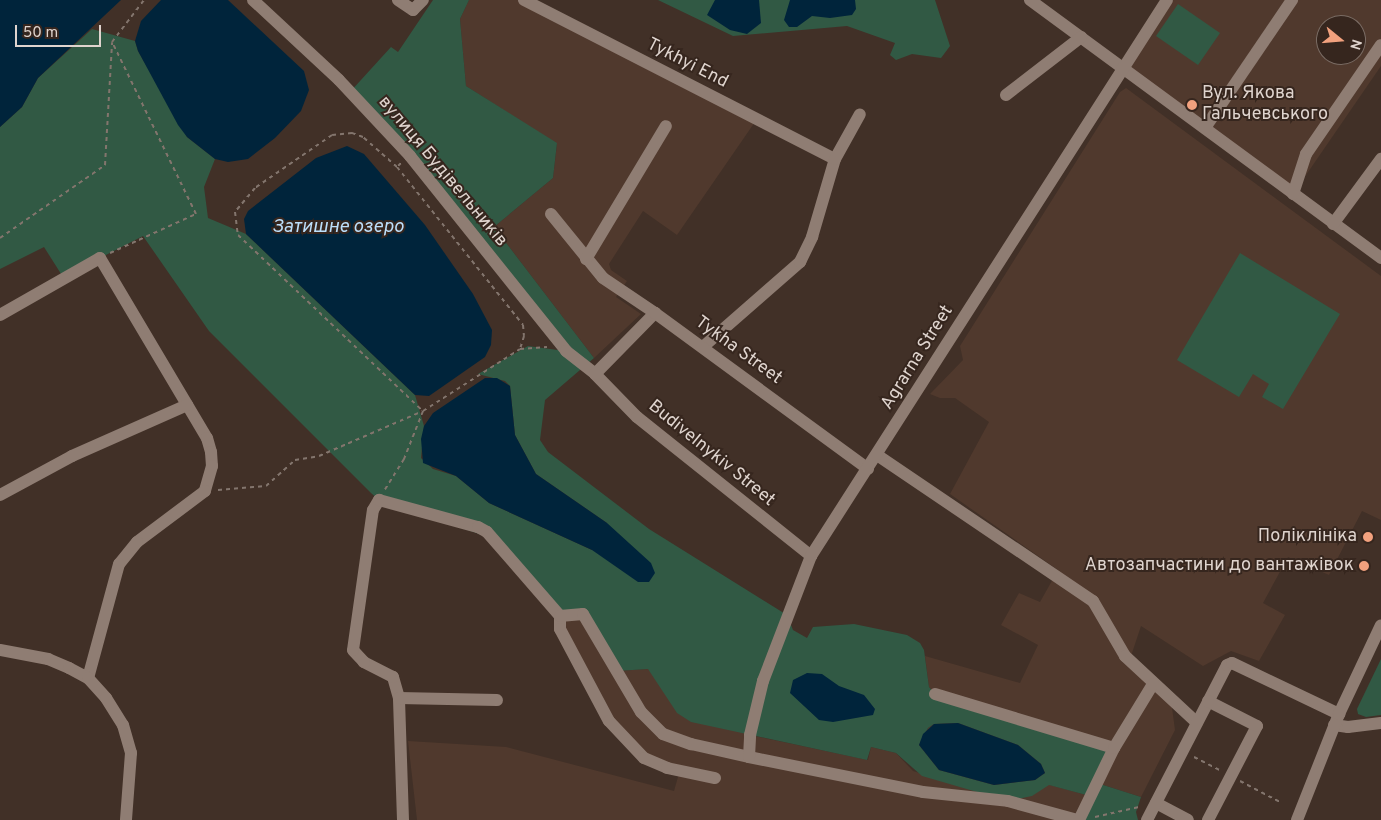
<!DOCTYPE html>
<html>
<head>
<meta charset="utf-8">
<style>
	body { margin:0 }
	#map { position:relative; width:1381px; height:820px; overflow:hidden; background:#413027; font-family:Overpass,sans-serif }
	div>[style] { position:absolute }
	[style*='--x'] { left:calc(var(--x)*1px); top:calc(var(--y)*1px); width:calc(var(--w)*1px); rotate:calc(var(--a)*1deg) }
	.built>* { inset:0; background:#50392d }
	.green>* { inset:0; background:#315944 }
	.water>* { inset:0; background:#00243b }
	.path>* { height:2px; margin-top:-1px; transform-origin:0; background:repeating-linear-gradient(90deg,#83756d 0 4px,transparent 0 8px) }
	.minor>* { height:12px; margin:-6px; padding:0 6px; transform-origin:6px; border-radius:6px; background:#8f7d73 }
	.dots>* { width:14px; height:14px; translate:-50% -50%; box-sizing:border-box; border:2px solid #36261e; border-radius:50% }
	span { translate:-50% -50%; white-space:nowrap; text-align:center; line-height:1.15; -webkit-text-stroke:4px #36261e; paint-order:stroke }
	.street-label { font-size:18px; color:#dfd4ce }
	.poi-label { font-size:18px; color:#dfd4ce }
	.left { translate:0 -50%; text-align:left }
	.right { translate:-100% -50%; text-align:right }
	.water-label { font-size:19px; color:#bcdffb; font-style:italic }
	.north { position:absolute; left:1316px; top:15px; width:50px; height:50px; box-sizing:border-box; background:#36261e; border:1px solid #7a6c64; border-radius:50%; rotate:107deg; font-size:14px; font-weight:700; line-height:20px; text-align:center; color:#dfd4ce }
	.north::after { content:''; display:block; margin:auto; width:18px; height:22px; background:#f2a17e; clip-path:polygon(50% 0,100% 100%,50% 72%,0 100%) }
	.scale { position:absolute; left:15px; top:25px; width:86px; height:22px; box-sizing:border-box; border:2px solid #dfd4ce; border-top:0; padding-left:6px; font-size:15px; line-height:18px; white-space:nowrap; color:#dfd4ce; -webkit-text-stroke:4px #36261e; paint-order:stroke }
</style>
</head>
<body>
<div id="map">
	<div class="built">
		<i style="clip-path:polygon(469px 0,524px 0,757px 119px,677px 235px,643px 211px,609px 264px,611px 270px,627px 281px,616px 297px,641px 314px,594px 358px,494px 227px,553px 178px,557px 144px,466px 86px,460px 19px)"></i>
		<i style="clip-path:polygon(evenodd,1167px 0,1381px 0,1381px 66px,1293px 194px,1123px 66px,1167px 0,1326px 25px,1356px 25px,1356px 55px,1326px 55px,1326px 25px)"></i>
		<i style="clip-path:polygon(1126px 88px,1381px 276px,1381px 520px,1362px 511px,1329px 575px,1288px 557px,1263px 603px,1285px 615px,1259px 661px,1231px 651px,1203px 666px,1141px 626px,1131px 656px,1171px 700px,1175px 730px,1141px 797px,1097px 783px,935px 694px,929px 687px,925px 656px,1020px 683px,1038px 645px,1001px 625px,1019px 593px,1040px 602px,1058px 570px,950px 494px,989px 422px,955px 398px,940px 398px,930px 394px,963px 360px,960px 346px,1120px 92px)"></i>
		<i style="clip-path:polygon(575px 612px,617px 671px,648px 669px,750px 735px,868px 760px,871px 747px,896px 753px,913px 771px,1008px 801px,1041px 778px,994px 785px,939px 770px,919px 745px,928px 728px,934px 724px,958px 723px,1018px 745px,1041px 764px,1045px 773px,1041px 778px,1050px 785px,1090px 796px,1079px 820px,417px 820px,408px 741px,506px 747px,674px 791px,680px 770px,644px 758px,609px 721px,560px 616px)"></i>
	</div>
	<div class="green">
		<i style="clip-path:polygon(evenodd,433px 0,469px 0,460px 19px,466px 86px,557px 143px,553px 178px,494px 227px,594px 358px,545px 400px,540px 440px,548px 452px,649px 529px,787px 615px,793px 630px,807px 638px,813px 627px,854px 624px,907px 635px,920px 643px,924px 650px,929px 687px,935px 694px,1114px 748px,1097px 783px,1141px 797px,1136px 812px,1138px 820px,1081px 820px,1090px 796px,1049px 785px,1032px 796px,1008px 801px,922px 776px,896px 753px,871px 747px,867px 760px,691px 722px,677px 713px,648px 669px,617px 671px,583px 614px,560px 616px,494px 539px,379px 500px,371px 493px,209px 331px,143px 236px,63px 277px,44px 247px,0 269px,0 127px,22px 107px,38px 78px,92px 29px,135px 41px,138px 51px,187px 137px,215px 159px,204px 187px,208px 218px,246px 234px,415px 395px,424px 426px,421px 458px,433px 469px,456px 476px,489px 503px,592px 550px,607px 523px,536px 474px,515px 435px,510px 386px,505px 381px,478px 374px,528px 346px,565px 351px,350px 92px,391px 47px,398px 52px,433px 0,958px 723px,1018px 745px,1041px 764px,1045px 773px,1035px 780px,994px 785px,939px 770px,919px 745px,928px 728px,934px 724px,958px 723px)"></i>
		<i style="clip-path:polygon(658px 0,935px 0,950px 46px,941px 58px,912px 54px,896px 60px,890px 55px,895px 43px,847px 26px,733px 36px)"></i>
		<i style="clip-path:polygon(1178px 4px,1220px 33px,1198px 65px,1156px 36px)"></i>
		<i style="clip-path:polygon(1240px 253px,1340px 314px,1283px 409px,1262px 397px,1269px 384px,1253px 374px,1239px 397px,1177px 360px)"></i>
		<i style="clip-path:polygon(1381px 659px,1381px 715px,1366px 717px,1358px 714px,1357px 709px)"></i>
	</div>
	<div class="water">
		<i style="clip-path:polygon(0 0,121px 0,38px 78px,22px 107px,0 127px)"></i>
		<i style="clip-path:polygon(161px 0,228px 0,304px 71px,309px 90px,301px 111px,275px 138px,248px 159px,228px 162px,215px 159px,187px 137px,178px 125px,138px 51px,135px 41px,141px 21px)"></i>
		<i style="clip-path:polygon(715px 0,759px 0,761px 23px,747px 34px,730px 30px,707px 15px)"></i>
		<i style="clip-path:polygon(790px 0,855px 0,856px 9px,852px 15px,830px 18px,812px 16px,797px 27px,789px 27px,784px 20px)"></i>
		<i style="clip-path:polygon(347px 146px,364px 154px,425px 225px,473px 294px,492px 330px,491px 345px,485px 357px,429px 396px,415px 395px,246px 234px,244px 219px,248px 211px,316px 158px)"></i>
		<i style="clip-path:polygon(485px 378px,497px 378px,510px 386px,515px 435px,536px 474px,607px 523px,651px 563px,655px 573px,649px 582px,638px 582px,592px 550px,489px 503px,456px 476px,423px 463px,421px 439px,424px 426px,433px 413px)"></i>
		<i style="clip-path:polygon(807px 673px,822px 674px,839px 686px,864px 695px,875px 709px,873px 715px,833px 722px,819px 720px,790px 693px,793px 680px)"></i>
		<i style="clip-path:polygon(958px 723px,1018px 745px,1041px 764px,1045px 773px,1035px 780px,994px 785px,939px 770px,919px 745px,923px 734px,934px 724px)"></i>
	</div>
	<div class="path">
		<i style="--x:401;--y:163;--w:6;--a:135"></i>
		<i style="--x:397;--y:167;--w:202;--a:51.4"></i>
		<i style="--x:523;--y:325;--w:11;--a:85"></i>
		<i style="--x:524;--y:336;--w:14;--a:107"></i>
		<i style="--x:397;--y:167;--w:45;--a:-138.6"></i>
		<i style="--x:363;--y:137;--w:12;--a:-160"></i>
		<i style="--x:352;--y:133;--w:20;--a:174"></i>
		<i style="--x:332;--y:135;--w:93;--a:145.5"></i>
		<i style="--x:255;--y:188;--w:31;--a:130"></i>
		<i style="--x:235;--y:212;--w:23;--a:83"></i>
		<i style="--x:238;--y:235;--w:255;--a:43.6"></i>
		<i style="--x:423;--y:411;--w:115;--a:-32.6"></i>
		<i style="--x:520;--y:349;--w:27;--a:-4"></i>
		<i style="--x:0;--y:238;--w:128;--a:-34.8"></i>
		<i style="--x:105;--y:165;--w:123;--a:-86.7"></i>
		<i style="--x:112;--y:42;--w:53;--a:-52.7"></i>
		<i style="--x:110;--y:253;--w:94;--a:-24.4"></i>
		<i style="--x:196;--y:214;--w:189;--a:-116"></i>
		<i style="--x:218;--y:490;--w:48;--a:-4.8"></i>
		<i style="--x:266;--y:486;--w:39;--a:-42"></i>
		<i style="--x:295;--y:460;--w:24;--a:-9"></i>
		<i style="--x:319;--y:456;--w:113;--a:-23.4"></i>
		<i style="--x:423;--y:411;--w:52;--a:111.6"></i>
		<i style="--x:404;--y:459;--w:36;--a:122"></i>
		<i style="--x:1194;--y:757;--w:30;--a:27"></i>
		<i style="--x:1240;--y:781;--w:45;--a:27.7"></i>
		<i style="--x:1095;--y:817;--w:45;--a:-12.8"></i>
	</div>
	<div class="minor">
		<i style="--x:253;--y:0;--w:117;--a:42.9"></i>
		<i style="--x:339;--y:80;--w:104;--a:46.9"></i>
		<i style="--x:410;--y:156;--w:250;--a:51.3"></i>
		<i style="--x:566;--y:351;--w:37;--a:38"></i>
		<i style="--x:595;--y:374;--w:60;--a:45.7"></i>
		<i style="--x:637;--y:417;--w:223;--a:38.6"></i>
		<i style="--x:398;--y:0;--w:18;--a:34"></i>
		<i style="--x:413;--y:10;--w:14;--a:-45"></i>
		<i style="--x:524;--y:0;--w:349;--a:27.1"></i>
		<i style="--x:1030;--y:0;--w:436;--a:36.3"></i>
		<i style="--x:1006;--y:95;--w:95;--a:-37.7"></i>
		<i style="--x:1205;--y:128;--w:155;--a:-55.8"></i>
		<i style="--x:1293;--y:194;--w:42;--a:-72"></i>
		<i style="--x:1306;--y:154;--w:132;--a:-55.5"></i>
		<i style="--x:551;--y:214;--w:82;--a:50.9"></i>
		<i style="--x:603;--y:278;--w:63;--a:33.9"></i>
		<i style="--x:1333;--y:224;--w:81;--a:-53.6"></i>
		<i style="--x:586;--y:259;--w:155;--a:-59"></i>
		<i style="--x:0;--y:315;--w:115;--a:-29.7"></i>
		<i style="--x:100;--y:258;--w:209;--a:59.3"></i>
		<i style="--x:207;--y:438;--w:15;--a:74"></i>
		<i style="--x:211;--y:452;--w:14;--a:86"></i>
		<i style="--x:212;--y:466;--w:26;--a:106"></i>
		<i style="--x:205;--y:491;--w:85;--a:143.1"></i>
		<i style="--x:137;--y:542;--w:28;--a:129"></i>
		<i style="--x:119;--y:564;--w:118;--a:105.2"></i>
		<i style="--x:704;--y:346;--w:128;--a:-41.2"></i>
		<i style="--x:800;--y:262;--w:28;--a:-64"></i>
		<i style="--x:812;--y:237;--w:81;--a:-73.6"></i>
		<i style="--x:835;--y:159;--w:51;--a:-60.9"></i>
		<i style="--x:595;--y:374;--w:86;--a:-45.5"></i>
		<i style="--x:655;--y:313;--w:264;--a:36.2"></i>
		<i style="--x:877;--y:455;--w:261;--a:34.1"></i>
		<i style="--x:1093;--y:601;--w:64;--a:59.8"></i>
		<i style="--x:1125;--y:656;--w:98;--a:42.9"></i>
		<i style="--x:0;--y:495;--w:82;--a:-28.4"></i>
		<i style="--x:72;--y:456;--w:126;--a:-23.9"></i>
		<i style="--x:560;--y:616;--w:13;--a:90"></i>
		<i style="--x:560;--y:629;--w:104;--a:62"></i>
		<i style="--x:609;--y:721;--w:51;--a:46.6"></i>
		<i style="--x:644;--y:758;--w:25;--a:23"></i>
		<i style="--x:667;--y:768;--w:49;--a:11.8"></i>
		<i style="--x:0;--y:650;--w:49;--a:10.6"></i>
		<i style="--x:48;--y:659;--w:23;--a:23"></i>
		<i style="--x:69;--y:668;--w:21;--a:28"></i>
		<i style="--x:88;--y:678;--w:27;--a:48"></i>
		<i style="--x:106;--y:698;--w:32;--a:58"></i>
		<i style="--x:123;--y:725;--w:29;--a:74"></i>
		<i style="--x:131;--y:753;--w:67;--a:94.3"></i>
		<i style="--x:935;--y:694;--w:187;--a:16.8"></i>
		<i style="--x:399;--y:698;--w:22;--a:-106"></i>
		<i style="--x:393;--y:677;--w:33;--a:-153"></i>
		<i style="--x:364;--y:662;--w:16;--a:-133"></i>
		<i style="--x:353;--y:650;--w:141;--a:-81.9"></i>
		<i style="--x:373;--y:510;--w:12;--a:-59"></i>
		<i style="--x:379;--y:500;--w:103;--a:15.3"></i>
		<i style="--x:478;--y:527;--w:10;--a:29"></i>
		<i style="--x:487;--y:532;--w:111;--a:49"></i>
		<i style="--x:560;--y:616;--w:23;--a:-5"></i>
		<i style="--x:583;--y:614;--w:114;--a:59.4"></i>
		<i style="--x:641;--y:712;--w:31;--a:45"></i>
		<i style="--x:663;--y:734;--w:30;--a:20"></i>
		<i style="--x:691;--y:744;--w:59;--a:12.6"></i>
		<i style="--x:749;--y:757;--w:177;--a:11.4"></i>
		<i style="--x:923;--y:792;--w:85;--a:6"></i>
		<i style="--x:1008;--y:801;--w:72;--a:15.4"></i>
		<i style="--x:1334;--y:725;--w:14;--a:8"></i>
		<i style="--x:1348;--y:727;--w:33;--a:-7"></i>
		<i style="--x:749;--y:757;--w:22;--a:-87"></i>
		<i style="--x:750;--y:735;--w:56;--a:-76.5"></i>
		<i style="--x:763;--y:681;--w:134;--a:-69"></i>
		<i style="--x:811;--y:556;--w:660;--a:-57.37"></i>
		<i style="--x:1156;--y:803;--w:36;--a:28"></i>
		<i style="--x:403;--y:820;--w:122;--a:-91.9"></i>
		<i style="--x:399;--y:698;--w:98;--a:1.2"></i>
		<i style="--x:1079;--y:820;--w:80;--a:-64.1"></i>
		<i style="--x:1114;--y:748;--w:75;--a:-58.6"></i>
		<i style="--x:1147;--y:820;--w:174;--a:-62.7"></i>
		<i style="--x:1227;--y:665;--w:5;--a:-22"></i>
		<i style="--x:1232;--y:663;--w:119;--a:25.5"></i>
		<i style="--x:1208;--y:820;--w:106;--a:-62.5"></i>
		<i style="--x:1257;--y:726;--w:55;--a:-153"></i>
		<i style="--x:1297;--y:820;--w:114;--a:-68.4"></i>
		<i style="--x:1339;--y:714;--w:98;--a:-64.7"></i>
	</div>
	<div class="dots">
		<i style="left:1192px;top:105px;background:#f2a17e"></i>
		<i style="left:1368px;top:537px;background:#f2a17e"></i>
		<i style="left:1364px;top:566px;background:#f2a17e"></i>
	</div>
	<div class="street-label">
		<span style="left:687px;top:64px;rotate:27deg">Tykhyi End</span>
		<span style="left:442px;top:172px;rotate:50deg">вулиця Будівельників</span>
		<span style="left:738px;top:351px;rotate:36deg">Tykha Street</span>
		<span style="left:918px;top:358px;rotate:-58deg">Agrarna Street</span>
		<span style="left:711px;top:454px;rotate:39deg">Budivelnykiv Street</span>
	</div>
	<div class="poi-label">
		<span class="left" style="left:1202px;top:105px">Вул. Якова<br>Гальчевського</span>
		<span class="right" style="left:1357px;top:537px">Поліклініка</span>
		<span class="right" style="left:1354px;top:566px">Автозапчастини до вантажівок</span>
	</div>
	<div class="water-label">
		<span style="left:338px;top:228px">Затишне озеро</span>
	</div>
	<div class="north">N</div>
	<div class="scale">50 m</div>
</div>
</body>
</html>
